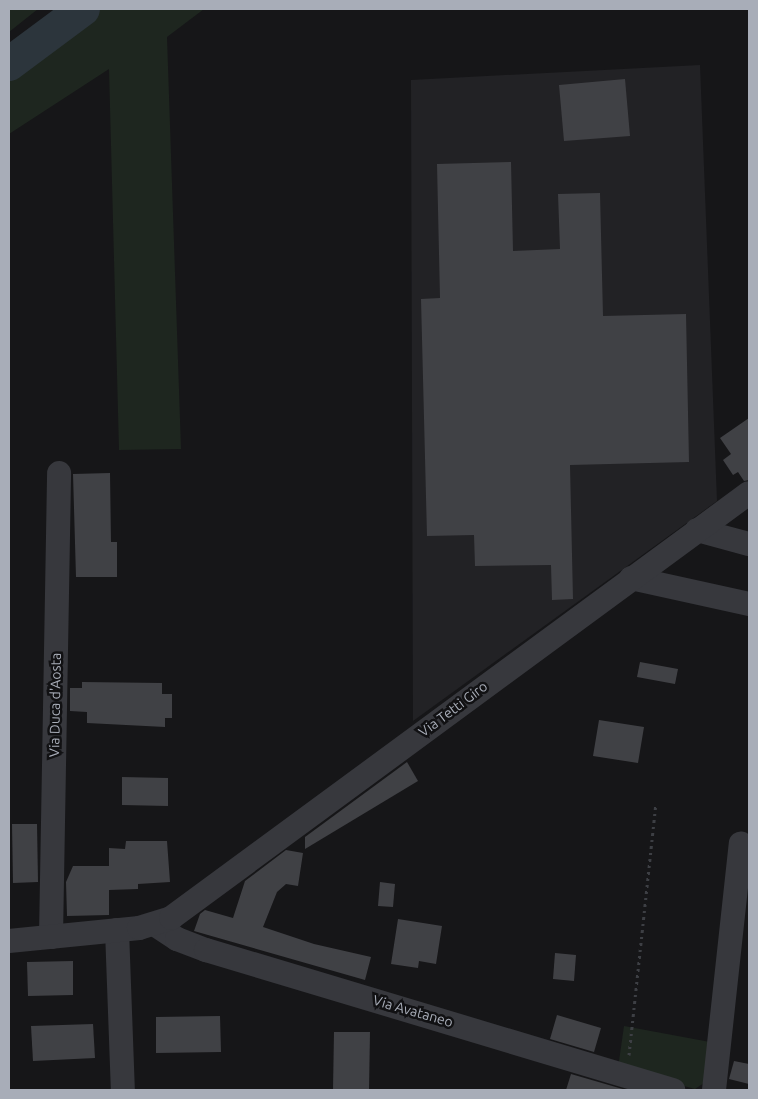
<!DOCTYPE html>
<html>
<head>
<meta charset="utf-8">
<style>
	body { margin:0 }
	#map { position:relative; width:758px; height:1099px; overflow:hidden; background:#161618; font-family:Ubuntu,sans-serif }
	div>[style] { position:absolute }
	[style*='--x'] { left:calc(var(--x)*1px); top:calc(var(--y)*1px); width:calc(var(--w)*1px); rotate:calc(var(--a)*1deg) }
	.built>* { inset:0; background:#222225 }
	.green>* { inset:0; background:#1e261f }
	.river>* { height:34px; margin:-17px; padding:0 17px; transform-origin:17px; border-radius:17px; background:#2c353c }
	.building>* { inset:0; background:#404145 }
	.path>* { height:3px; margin-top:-1.5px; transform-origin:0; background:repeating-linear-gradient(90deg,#3d3f44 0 2.5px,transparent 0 6.5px) }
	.minor>* { height:24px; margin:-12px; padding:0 12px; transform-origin:12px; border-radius:12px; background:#37383d }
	span { translate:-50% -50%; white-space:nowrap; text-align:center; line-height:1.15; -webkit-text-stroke:5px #111113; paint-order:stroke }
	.street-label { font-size:14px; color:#a8adb8 }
	.frame { position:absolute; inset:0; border:10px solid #a8adb8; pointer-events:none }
</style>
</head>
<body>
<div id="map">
	<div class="built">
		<i style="clip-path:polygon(700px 65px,717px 501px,413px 721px,411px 80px)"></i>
	</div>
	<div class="green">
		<i style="clip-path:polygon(9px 9px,38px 9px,9px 32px)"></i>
		<i style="clip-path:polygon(89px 9px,204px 9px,167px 37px,181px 449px,119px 450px,109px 69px,9px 134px,9px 72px)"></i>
		<i style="clip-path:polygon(624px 1026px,710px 1042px,707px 1081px,695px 1089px,618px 1068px)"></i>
	</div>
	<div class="river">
		<i style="--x:9;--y:64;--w:92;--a:-36.6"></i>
	</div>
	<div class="building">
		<i style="clip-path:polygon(625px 79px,630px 136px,564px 141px,559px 85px)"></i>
		<i style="clip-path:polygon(511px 162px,513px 251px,560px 249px,558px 194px,600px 193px,603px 316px,686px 314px,689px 462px,570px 465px,573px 599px,552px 600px,551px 565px,475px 566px,474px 535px,427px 536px,421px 299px,440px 298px,437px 164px)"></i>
		<i style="clip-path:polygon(749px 418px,749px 480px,744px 481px,738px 472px,733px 475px,723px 460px,731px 454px,720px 438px)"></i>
		<i style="clip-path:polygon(110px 473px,111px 542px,117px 542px,117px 577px,76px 577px,73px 474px)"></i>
		<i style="clip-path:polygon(640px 662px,678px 669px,675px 684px,637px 677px)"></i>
		<i style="clip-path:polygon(82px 682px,162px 683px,162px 694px,172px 694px,172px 718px,165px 718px,165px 727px,87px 723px,87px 712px,70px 711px,70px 688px,82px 688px)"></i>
		<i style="clip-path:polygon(599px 720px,644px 727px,638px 763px,593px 756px)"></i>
		<i style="clip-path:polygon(407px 762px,418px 781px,305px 849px,305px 837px)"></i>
		<i style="clip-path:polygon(122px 777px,168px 778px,168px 806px,122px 805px)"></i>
		<i style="clip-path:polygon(12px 824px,37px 824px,38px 882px,13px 883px)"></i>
		<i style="clip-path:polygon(126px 841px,167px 841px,170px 882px,138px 884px,138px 889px,109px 890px,109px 915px,67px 916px,66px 882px,73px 866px,109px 866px,109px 848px,125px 849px)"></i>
		<i style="clip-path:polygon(286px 850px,303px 853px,298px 886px,286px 884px,277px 892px,263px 927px,314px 944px,371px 957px,365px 980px,194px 931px,200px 914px,205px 910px,233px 918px,245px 881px)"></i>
		<i style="clip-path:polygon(380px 882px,395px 884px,393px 907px,378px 906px)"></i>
		<i style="clip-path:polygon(398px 919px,442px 926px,436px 964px,419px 961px,418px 968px,391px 964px)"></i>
		<i style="clip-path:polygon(555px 953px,576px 955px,574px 981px,553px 979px)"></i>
		<i style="clip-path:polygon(73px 961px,73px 995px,28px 996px,27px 962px)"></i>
		<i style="clip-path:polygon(557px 1015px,601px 1028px,594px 1052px,550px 1039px)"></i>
		<i style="clip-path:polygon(220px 1016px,221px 1052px,156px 1053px,156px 1017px)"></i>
		<i style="clip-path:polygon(93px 1024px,95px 1058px,33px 1061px,31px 1026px)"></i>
		<i style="clip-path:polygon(334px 1032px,370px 1032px,369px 1090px,333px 1090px)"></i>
		<i style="clip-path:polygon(734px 1061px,749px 1064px,749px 1084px,729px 1079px)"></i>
		<i style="clip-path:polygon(571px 1074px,626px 1090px,566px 1090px)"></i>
	</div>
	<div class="path">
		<i style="--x:629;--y:1055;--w:252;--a:-83.9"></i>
	</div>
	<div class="minor">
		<i style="--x:697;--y:530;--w:54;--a:15.1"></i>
		<i style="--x:631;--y:578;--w:121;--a:12.4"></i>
		<i style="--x:157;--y:926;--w:24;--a:33"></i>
		<i style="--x:177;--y:939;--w:31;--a:21"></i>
		<i style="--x:206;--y:950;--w:488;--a:16.7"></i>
		<i style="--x:117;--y:930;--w:160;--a:87.9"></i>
		<i style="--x:51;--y:937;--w:464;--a:-89"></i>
		<i style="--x:9;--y:941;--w:131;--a:-5.7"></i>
		<i style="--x:139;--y:928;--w:34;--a:-17"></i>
		<i style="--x:171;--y:918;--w:717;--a:-36.33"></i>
		<i style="--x:714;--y:1090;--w:248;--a:-83.8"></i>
	</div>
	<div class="street-label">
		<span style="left:55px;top:705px;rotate:-89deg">Via Duca d'Aosta</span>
		<span style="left:453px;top:709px;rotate:-37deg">Via Tetti Giro</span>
		<span style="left:413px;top:1011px;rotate:16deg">Via Avataneo</span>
	</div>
	<div class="frame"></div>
</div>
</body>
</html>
